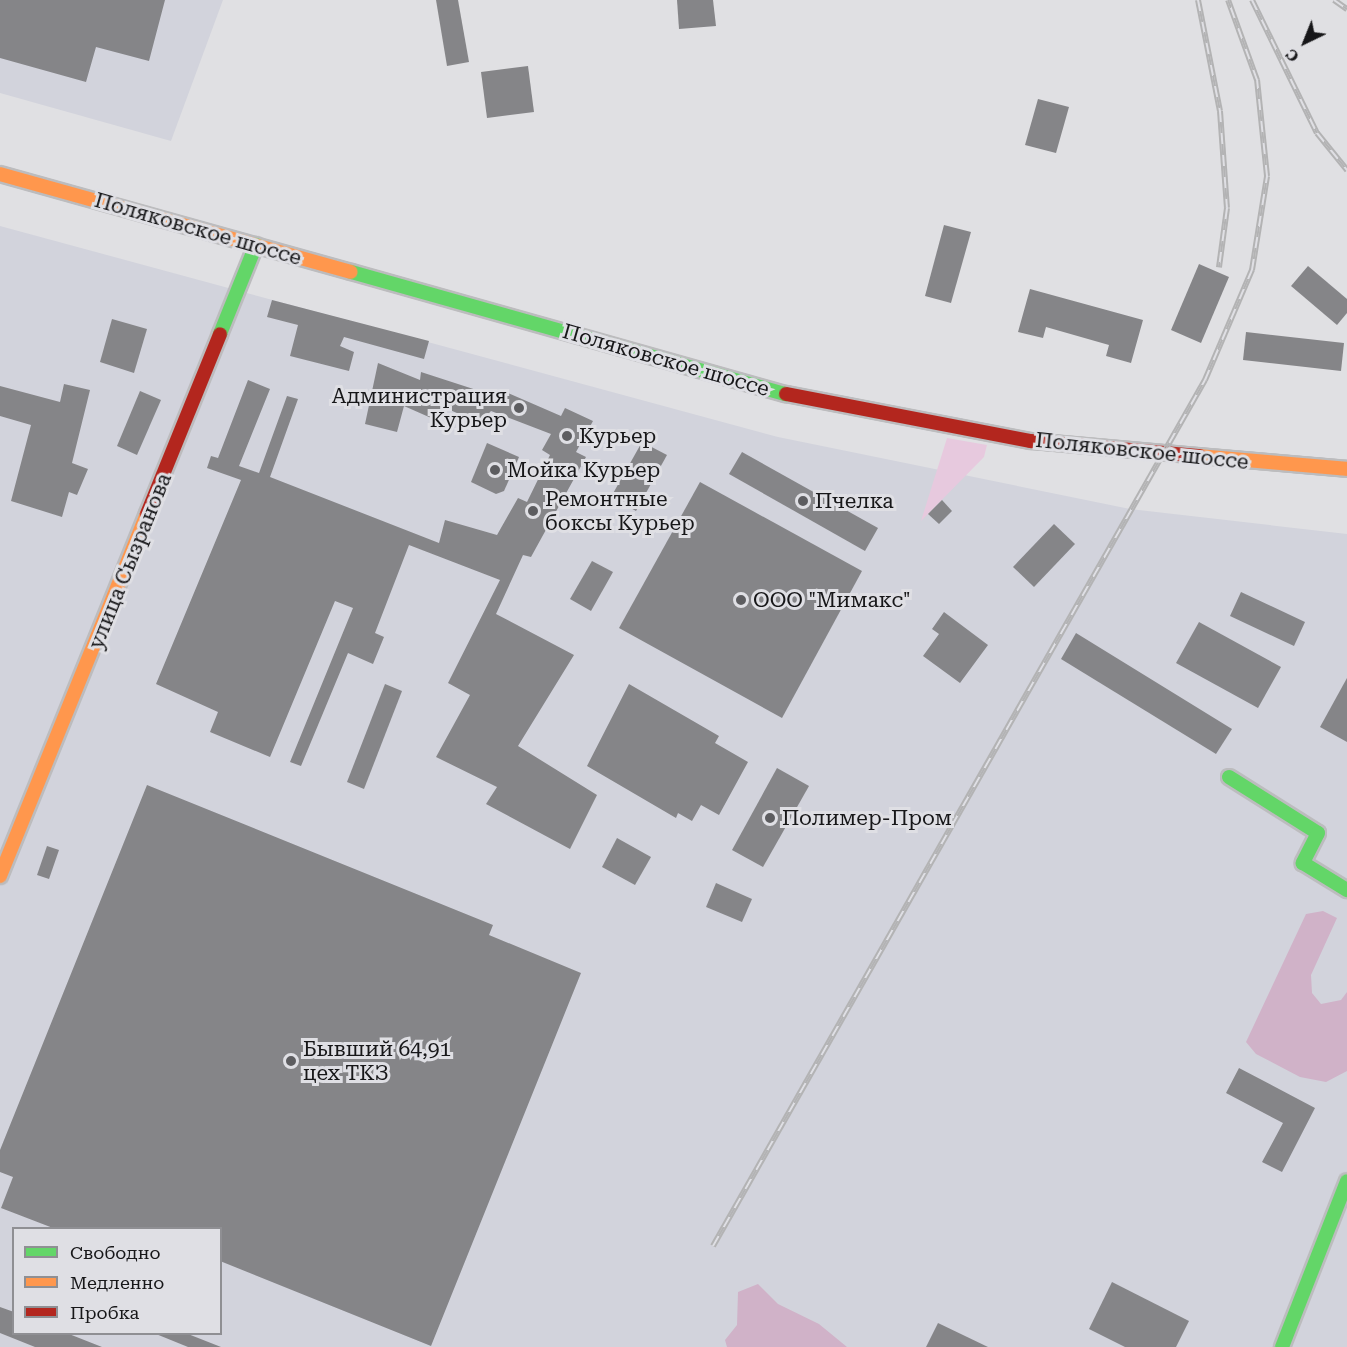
<!DOCTYPE html>
<html>
<head>
<meta charset="utf-8">
<style>
	body { margin:0 }
	#map { position:relative; width:1347px; height:1347px; overflow:hidden; background:#e0e0e3; font-family:"Roboto Serif",serif }
	div>[style] { position:absolute }
	[style*='--x'] { left:calc(var(--x)*1px); top:calc(var(--y)*1px); width:calc(var(--w)*1px); rotate:calc(var(--a)*1deg) }
	.built>* { inset:0; background:#d2d3dc }
	.green>* { inset:0; background:#e7c9de }
	.forest>* { inset:0; background:#d0b2c8 }
	.building>* { inset:0; background:#858588 }
	.roads { filter:drop-shadow(2px 0 #bcbcbe) drop-shadow(-2px 0 #bcbcbe) drop-shadow(0 2px #bcbcbe) drop-shadow(0 -2px #bcbcbe) }
	.fast>* { height:14px; margin:-7px; padding:0 7px; transform-origin:7px; border-radius:7px; background:#63d668 }
	.slow>* { height:14px; margin:-7px; padding:0 7px; transform-origin:7px; border-radius:7px; background:#ff974d }
	.jam>* { height:14px; margin:-7px; padding:0 7px; transform-origin:7px; border-radius:7px; background:#b3261e }
	.rail>* { height:6px; margin-top:-3px; transform-origin:0; background:repeating-linear-gradient(90deg,#dfdfe4 0 11px,#b3b3b4 0 22px); box-sizing:border-box; border-block:2px solid #b3b3b4 }
	.dots>* { width:16px; height:16px; translate:-50% -50%; box-sizing:border-box; border:3px solid #dfdfe4; border-radius:50% }
	span { translate:-50% -50%; white-space:nowrap; text-align:center; line-height:1.15; -webkit-text-stroke:6px #dfdfe4; paint-order:stroke }
	.street-label { font-size:21px; color:#171719 }
	.poi-label { font-size:21px; color:#171719 }
	.right { translate:-100% -50%; text-align:right }
	.left { translate:0 -50%; text-align:left }
	.legend { position:absolute; left:12px; top:1227px; width:210px; height:108px; box-sizing:border-box; background:#dfdfe4; border:2px solid #8f8f93; margin:0; padding:8px 10px; list-style:none; font-size:18px; color:#171719 }
	.legend li { display:flex; align-items:center; gap:12px; height:30px }
	.legend b { width:30px; border:2px solid #8f8f93 }
	.north { position:absolute; left:1275px; top:12px; width:60px; height:60px; -webkit-text-stroke:4px #dfdfe4; paint-order:stroke; rotate:223deg; font-size:16px; font-weight:700; line-height:24px; text-align:center; color:#171719 }
	.north::after { content:''; display:block; margin:auto; width:21px; height:27px; background:#171719; clip-path:polygon(50% 0,100% 100%,50% 72%,0 100%) }
</style>
</head>
<body>
<div id="map">
	<div class="built">
		<i style="clip-path:polygon(0 0,223px 0,171px 141px,0 93px)"></i>
		<i style="clip-path:polygon(evenodd,0 226px,778px 437px,1130px 509px,1347px 534px,1347px 1347px,0 1347px,0 226px,14px 1228px,220px 1228px,220px 1334px,14px 1334px,14px 1228px)"></i>
	</div>
	<div class="green">
		<i style="clip-path:polygon(947px 438px,987px 445px,984px 457px,921px 521px)"></i>
	</div>
	<div class="forest">
		<i style="clip-path:polygon(1323px 911px,1337px 918px,1311px 975px,1312px 993px,1321px 1004px,1341px 1000px,1347px 992px,1347px 1071px,1326px 1082px,1300px 1077px,1256px 1054px,1246px 1042px,1306px 914px)"></i>
		<i style="clip-path:polygon(758px 1284px,778px 1304px,819px 1324px,847px 1347px,727px 1347px,725px 1340px,737px 1325px,738px 1292px)"></i>
	</div>
	<div class="building">
		<i style="clip-path:polygon(0 0,165px 0,149px 61px,96px 47px,86px 82px,0 58px)"></i>
		<i style="clip-path:polygon(436px 0,458px 0,469px 62px,447px 66px)"></i>
		<i style="clip-path:polygon(677px 0,713px 0,716px 26px,679px 29px)"></i>
		<i style="clip-path:polygon(528px 66px,534px 112px,487px 118px,481px 72px)"></i>
		<i style="clip-path:polygon(1038px 99px,1069px 107px,1056px 153px,1025px 145px)"></i>
		<i style="clip-path:polygon(944px 225px,971px 232px,951px 303px,925px 296px)"></i>
		<i style="clip-path:polygon(1199px 264px,1229px 277px,1201px 343px,1171px 330px)"></i>
		<i style="clip-path:polygon(1308px 266px,1347px 299px,1347px 313px,1337px 325px,1291px 286px)"></i>
		<i style="clip-path:polygon(1030px 289px,1143px 320px,1131px 363px,1106px 356px,1109px 345px,1046px 327px,1043px 338px,1018px 332px)"></i>
		<i style="clip-path:polygon(272px 300px,429px 341px,424px 359px,344px 337px,340px 346px,354px 352px,349px 371px,290px 356px,298px 325px,267px 317px)"></i>
		<i style="clip-path:polygon(112px 319px,147px 329px,134px 373px,100px 362px)"></i>
		<i style="clip-path:polygon(1246px 332px,1344px 343px,1341px 371px,1243px 360px)"></i>
		<i style="clip-path:polygon(378px 363px,420px 380px,421px 372px,498px 397px,501px 390px,561px 416px,565px 408px,593px 421px,576px 452px,586px 457px,531px 557px,523px 555px,496px 614px,574px 655px,518px 746px,597px 795px,570px 849px,486px 804px,497px 787px,436px 757px,470px 695px,448px 683px,500px 580px,409px 545px,375px 633px,384px 637px,373px 664px,348px 653px,301px 766px,290px 762px,353px 608px,335px 601px,270px 757px,210px 732px,218px 712px,156px 684px,241px 480px,207px 468px,211px 456px,218px 458px,248px 380px,270px 389px,239px 466px,259px 473px,287px 396px,298px 399px,270px 477px,439px 543px,445px 520px,497px 535px,518px 498px,527px 502px,550px 455px,542px 450px,551px 434px,491px 411px,480px 423px,443px 407px,438px 421px,404px 406px,397px 432px,365px 424px)"></i>
		<i style="clip-path:polygon(64px 384px,90px 390px,72px 463px,88px 469px,77px 495px,69px 492px,62px 517px,11px 501px,31px 425px,0 416px,0 386px,60px 402px)"></i>
		<i style="clip-path:polygon(140px 391px,161px 400px,137px 455px,117px 446px)"></i>
		<i style="clip-path:polygon(642px 442px,667px 455px,636px 511px,611px 497px)"></i>
		<i style="clip-path:polygon(487px 443px,519px 457px,504px 491px,496px 494px,471px 482px)"></i>
		<i style="clip-path:polygon(742px 452px,878px 528px,865px 551px,729px 474px)"></i>
		<i style="clip-path:polygon(700px 482px,862px 571px,782px 718px,619px 628px)"></i>
		<i style="clip-path:polygon(942px 500px,952px 511px,939px 524px,928px 514px)"></i>
		<i style="clip-path:polygon(1054px 524px,1075px 544px,1034px 587px,1013px 567px)"></i>
		<i style="clip-path:polygon(592px 561px,613px 572px,591px 611px,570px 599px)"></i>
		<i style="clip-path:polygon(1241px 592px,1305px 622px,1294px 646px,1230px 616px)"></i>
		<i style="clip-path:polygon(944px 612px,988px 645px,960px 683px,923px 656px,939px 634px,932px 629px)"></i>
		<i style="clip-path:polygon(1199px 622px,1281px 667px,1258px 708px,1176px 663px)"></i>
		<i style="clip-path:polygon(1076px 633px,1232px 729px,1216px 754px,1061px 659px)"></i>
		<i style="clip-path:polygon(1347px 678px,1347px 742px,1320px 727px)"></i>
		<i style="clip-path:polygon(385px 684px,402px 691px,364px 789px,347px 782px)"></i>
		<i style="clip-path:polygon(629px 684px,719px 736px,715px 743px,748px 762px,719px 815px,701px 805px,692px 821px,678px 813px,676px 818px,587px 766px)"></i>
		<i style="clip-path:polygon(777px 768px,809px 786px,763px 867px,732px 850px)"></i>
		<i style="clip-path:polygon(147px 785px,493px 925px,489px 935px,581px 973px,431px 1346px,220px 1261px,220px 1228px,53px 1228px,1px 1208px,13px 1177px,0 1172px,0 1150px)"></i>
		<i style="clip-path:polygon(617px 838px,651px 857px,635px 885px,602px 867px)"></i>
		<i style="clip-path:polygon(47px 846px,59px 850px,49px 879px,37px 875px)"></i>
		<i style="clip-path:polygon(716px 883px,752px 899px,742px 922px,706px 907px)"></i>
		<i style="clip-path:polygon(1239px 1068px,1315px 1108px,1282px 1172px,1262px 1162px,1283px 1123px,1226px 1093px)"></i>
		<i style="clip-path:polygon(1112px 1282px,1189px 1321px,1176px 1347px,1125px 1347px,1089px 1329px)"></i>
		<i style="clip-path:polygon(0 1307px,14px 1312px,14px 1334px,69px 1334px,102px 1347px,35px 1347px,0 1333px)"></i>
		<i style="clip-path:polygon(938px 1323px,988px 1347px,926px 1347px)"></i>
		<i style="clip-path:polygon(156px 1334px,188px 1334px,221px 1347px,188px 1347px)"></i>
	</div>
	<div class="roads">
		<div class="fast">
			<i style="--x:351;--y:272;--w:452;--a:15.7"></i>
			<i style="--x:220;--y:334;--w:96;--a:-68"></i>
			<i style="--x:1229;--y:777;--w:105;--a:32.2"></i>
			<i style="--x:1318;--y:833;--w:34;--a:117"></i>
			<i style="--x:1303;--y:863;--w:52;--a:31.5"></i>
			<i style="--x:1282;--y:1347;--w:178;--a:-68.6"></i>
		</div>
		<div class="slow">
			<i style="--x:0;--y:174;--w:364;--a:15.6"></i>
			<i style="--x:1199;--y:456;--w:149;--a:5"></i>
			<i style="--x:0;--y:876;--w:391;--a:-67.9"></i>
		</div>
		<div class="jam">
			<i style="--x:786;--y:394;--w:249;--a:10.9"></i>
			<i style="--x:1031;--y:441;--w:169;--a:5.1"></i>
			<i style="--x:147;--y:514;--w:194;--a:-67.9"></i>
		</div>
	</div>
	<div class="rail">
		<i style="--x:1198;--y:0;--w:113;--a:78.8"></i>
		<i style="--x:1220;--y:111;--w:97;--a:85.9"></i>
		<i style="--x:1227;--y:208;--w:60;--a:97.7"></i>
		<i style="--x:1252;--y:0;--w:148;--a:64"></i>
		<i style="--x:1317;--y:133;--w:48;--a:51"></i>
		<i style="--x:1334;--y:0;--w:16;--a:35"></i>
		<i style="--x:713;--y:1246;--w:996;--a:-60.4"></i>
		<i style="--x:1205;--y:380;--w:120;--a:-66.9"></i>
		<i style="--x:1252;--y:270;--w:95;--a:-80.9"></i>
		<i style="--x:1267;--y:176;--w:97;--a:-95.9"></i>
		<i style="--x:1257;--y:80;--w:85;--a:-109.9"></i>
	</div>
	<div class="dots">
		<i style="left:519px;top:408px;background:#5d5d60"></i>
		<i style="left:567px;top:436px;background:#5d5d60"></i>
		<i style="left:495px;top:470px;background:#5d5d60"></i>
		<i style="left:803px;top:501px;background:#5d5d60"></i>
		<i style="left:533px;top:511px;background:#5d5d60"></i>
		<i style="left:741px;top:600px;background:#5d5d60"></i>
		<i style="left:770px;top:818px;background:#5d5d60"></i>
		<i style="left:291px;top:1061px;background:#5d5d60"></i>
	</div>
	<div class="street-label">
		<span style="left:198px;top:229px;rotate:16deg">Поляковское шоссе</span>
		<span style="left:666px;top:360px;rotate:16deg">Поляковское шоссе</span>
		<span style="left:1142px;top:451px;rotate:6deg">Поляковское шоссе</span>
		<span style="left:130px;top:561px;rotate:-68deg">улица Сызранова</span>
	</div>
	<div class="poi-label">
		<span class="right" style="left:507px;top:408px">Администрация<br>Курьер</span>
		<span class="left" style="left:579px;top:436px">Курьер</span>
		<span class="left" style="left:507px;top:470px">Мойка Курьер</span>
		<span class="left" style="left:545px;top:511px">Ремонтные<br>боксы Курьер</span>
		<span class="left" style="left:815px;top:501px">Пчелка</span>
		<span class="left" style="left:753px;top:600px">ООО "Мимакс"</span>
		<span class="left" style="left:782px;top:818px">Полимер-Пром</span>
		<span class="left" style="left:303px;top:1061px">Бывший 64,91<br>цех ТКЗ</span>
	</div>
	<ul class="legend">
	<li><b style="height:8px;background:#63d668"></b>Свободно</li>
	<li><b style="height:8px;background:#ff974d"></b>Медленно</li>
	<li><b style="height:8px;background:#b3261e"></b>Пробка</li>
	</ul>
	<div class="north">С</div>
</div>
</body>
</html>
